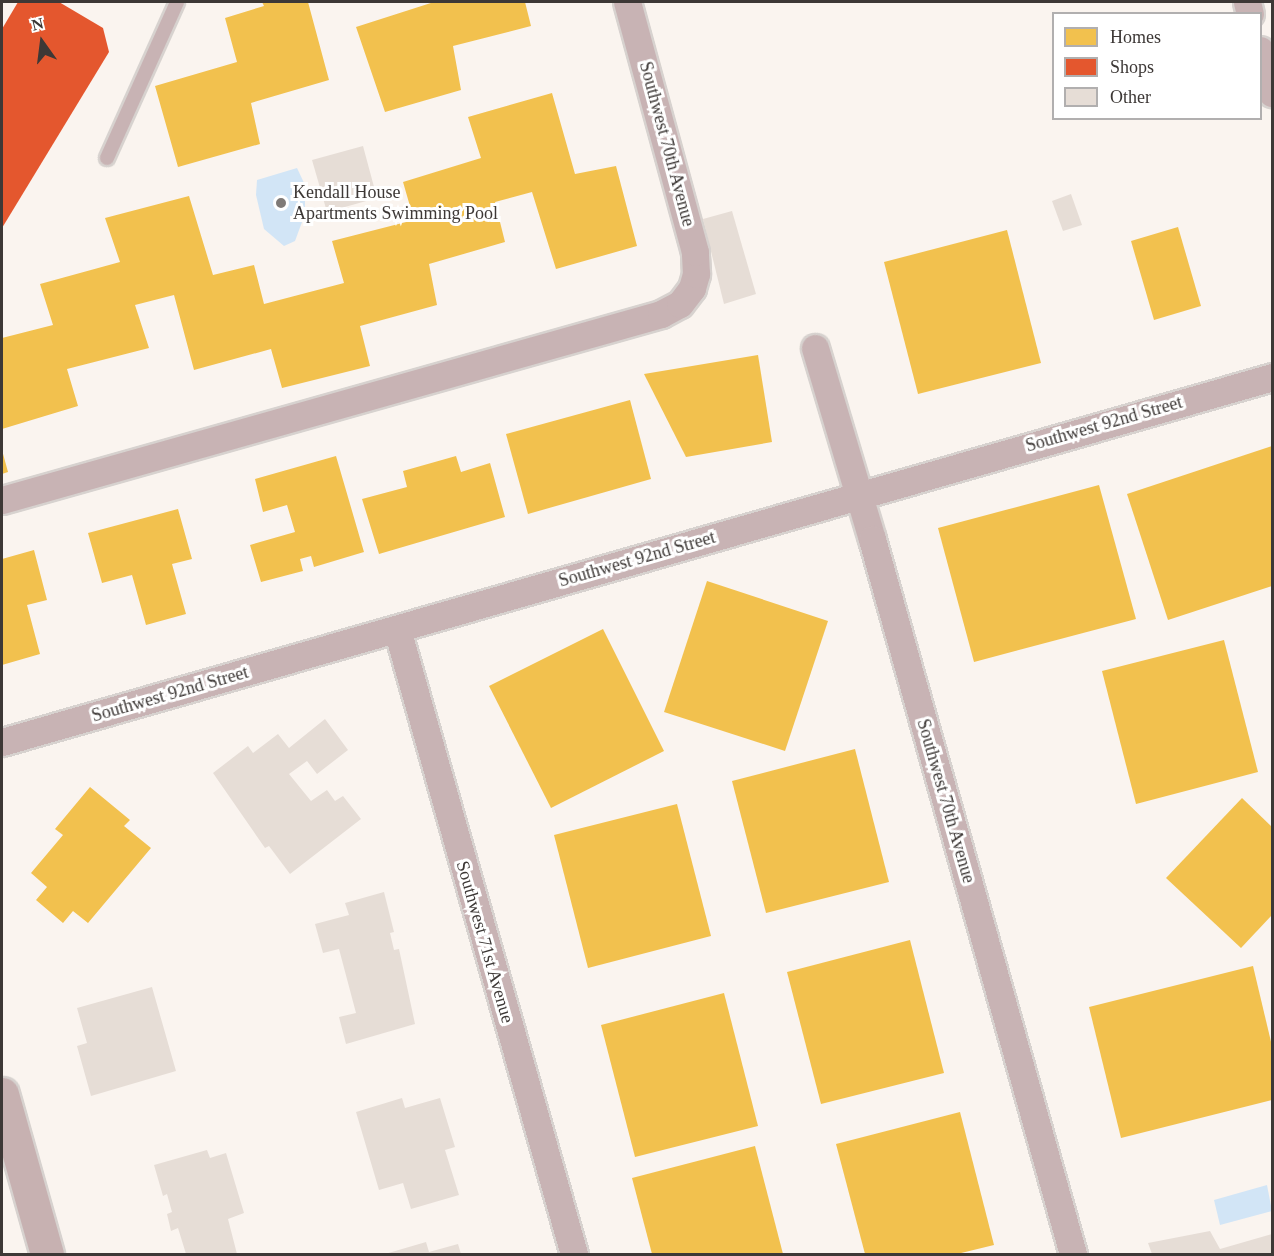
<!DOCTYPE html>
<html>
<head>
<meta charset="utf-8">
<style>
	body { margin:0 }
	#map { position:relative; width:1274px; height:1256px; overflow:hidden; background:#faf4ef; font-family:Georgia,serif }
	div>[style] { position:absolute }
	[style*='--x'] { left:calc(var(--x)*1px); top:calc(var(--y)*1px); width:calc(var(--w)*1px); rotate:calc(var(--a)*1deg) }
	.water>* { inset:0; background:#d2e5f6 }
	.homes>* { inset:0; background:#f2c14e }
	.shops>* { inset:0; background:#e4572e }
	.building>* { inset:0; background:#e6ddd6 }
	.roads { filter:drop-shadow(2px 0 #d7d2cf) drop-shadow(-2px 0 #d7d2cf) drop-shadow(0 2px #d7d2cf) drop-shadow(0 -2px #d7d2cf) }
	.lane>* { height:14px; margin:-7px; padding:0 7px; transform-origin:7px; border-radius:7px; background:#c8b3b4 }
	.street>* { height:27px; margin:-13.5px; padding:0 13.5px; transform-origin:13.5px; border-radius:13.5px; background:#c8b3b4 }
	.secondary>* { height:33px; margin:-16.5px; padding:0 16.5px; transform-origin:16.5px; border-radius:16.5px; background:#c7b1b1 }
	.dots>* { width:16px; height:16px; translate:-50% -50%; box-sizing:border-box; border:3px solid #fff; border-radius:50% }
	span { translate:-50% -50%; white-space:nowrap; text-align:center; line-height:1.15; -webkit-text-stroke:6px #fff; paint-order:stroke }
	.street-label { font-size:18px; color:#3d3836 }
	.poi-label { font-size:18px; color:#3d3836 }
	.left { translate:0 -50%; text-align:left }
	.frame { position:absolute; inset:0; border:3px solid #3d3836; pointer-events:none }
	.legend { position:absolute; left:1052px; top:12px; width:210px; height:108px; box-sizing:border-box; background:#fff; border:2px solid #b1afaf; margin:0; padding:8px 10px; list-style:none; font-size:18px; color:#3d3836 }
	.legend li { display:flex; align-items:center; gap:12px; height:30px }
	.legend b { width:30px; border:2px solid #b1afaf }
	.north { position:absolute; left:12px; top:12px; width:60px; height:60px; -webkit-text-stroke:4px #fff; paint-order:stroke; rotate:346deg; font-size:16px; font-weight:700; line-height:24px; text-align:center; color:#3d3836 }
	.north::after { content:''; display:block; margin:auto; width:21px; height:27px; background:#3d3836; clip-path:polygon(50% 0,100% 100%,50% 72%,0 100%) }
</style>
</head>
<body>
<div id="map">
	<div class="water">
		<i style="clip-path:polygon(297px 168px,305px 185px,305px 214px,295px 241px,284px 246px,264px 229px,256px 195px,257px 180px)"></i>
		<i style="clip-path:polygon(1267px 1185px,1272px 1211px,1220px 1225px,1214px 1200px)"></i>
	</div>
	<div class="homes">
		<i style="clip-path:polygon(262px 2px,308px 2px,329px 80px,251px 103px,260px 144px,178px 167px,155px 86px,237px 62px,225px 18px,264px 6px)"></i>
		<i style="clip-path:polygon(434px 2px,525px 2px,531px 26px,453px 46px,461px 90px,385px 112px,356px 27px)"></i>
		<i style="clip-path:polygon(552px 93px,575px 174px,616px 166px,637px 246px,556px 269px,532px 192px,495px 202px,505px 242px,429px 264px,437px 305px,360px 326px,370px 366px,282px 388px,271px 349px,194px 370px,174px 295px,135px 305px,149px 348px,67px 369px,78px 406px,2px 429px,2px 338px,53px 325px,40px 284px,120px 262px,105px 218px,189px 196px,213px 275px,254px 265px,264px 304px,344px 283px,332px 241px,414px 220px,403px 182px,481px 158px,468px 117px)"></i>
		<i style="clip-path:polygon(1178px 227px,1201px 306px,1154px 320px,1131px 241px)"></i>
		<i style="clip-path:polygon(1007px 230px,1041px 363px,918px 394px,884px 262px)"></i>
		<i style="clip-path:polygon(758px 355px,772px 442px,686px 457px,644px 374px)"></i>
		<i style="clip-path:polygon(630px 400px,651px 479px,528px 514px,506px 434px)"></i>
		<i style="clip-path:polygon(1272px 446px,1272px 586px,1168px 620px,1127px 494px)"></i>
		<i style="clip-path:polygon(2px 450px,8px 472px,2px 474px)"></i>
		<i style="clip-path:polygon(336px 456px,364px 552px,314px 567px,311px 556px,300px 559px,303px 571px,261px 582px,250px 545px,295px 532px,287px 505px,263px 512px,255px 479px)"></i>
		<i style="clip-path:polygon(456px 456px,461px 472px,490px 463px,505px 517px,379px 554px,362px 499px,407px 487px,403px 471px)"></i>
		<i style="clip-path:polygon(1099px 485px,1136px 619px,974px 662px,938px 528px)"></i>
		<i style="clip-path:polygon(178px 509px,192px 559px,172px 564px,186px 614px,146px 625px,132px 575px,102px 583px,88px 533px)"></i>
		<i style="clip-path:polygon(34px 550px,47px 600px,27px 605px,40px 654px,2px 665px,2px 559px)"></i>
		<i style="clip-path:polygon(707px 581px,828px 621px,785px 751px,664px 712px)"></i>
		<i style="clip-path:polygon(603px 629px,664px 751px,551px 808px,489px 686px)"></i>
		<i style="clip-path:polygon(1224px 640px,1258px 772px,1136px 804px,1102px 671px)"></i>
		<i style="clip-path:polygon(855px 749px,889px 882px,766px 913px,732px 781px)"></i>
		<i style="clip-path:polygon(90px 787px,130px 820px,124px 826px,151px 848px,88px 923px,73px 911px,63px 923px,36px 900px,47px 887px,31px 873px,63px 835px,55px 829px)"></i>
		<i style="clip-path:polygon(1242px 798px,1272px 827px,1272px 915px,1241px 948px,1166px 878px)"></i>
		<i style="clip-path:polygon(677px 804px,711px 936px,588px 968px,554px 835px)"></i>
		<i style="clip-path:polygon(910px 940px,944px 1073px,821px 1104px,787px 972px)"></i>
		<i style="clip-path:polygon(1253px 966px,1272px 1046px,1272px 1100px,1121px 1138px,1089px 1007px)"></i>
		<i style="clip-path:polygon(724px 993px,758px 1126px,635px 1157px,601px 1025px)"></i>
		<i style="clip-path:polygon(960px 1112px,994px 1245px,957px 1254px,865px 1254px,836px 1144px)"></i>
		<i style="clip-path:polygon(755px 1146px,783px 1254px,652px 1254px,632px 1178px)"></i>
	</div>
	<div class="shops">
		<i style="clip-path:polygon(18px 2px,59px 2px,103px 28px,109px 52px,2px 228px,2px 29px)"></i>
	</div>
	<div class="building">
		<i style="clip-path:polygon(363px 146px,377px 198px,327px 212px,312px 160px)"></i>
		<i style="clip-path:polygon(1071px 194px,1082px 225px,1063px 231px,1052px 201px)"></i>
		<i style="clip-path:polygon(732px 211px,756px 294px,724px 304px,703px 219px)"></i>
		<i style="clip-path:polygon(325px 719px,348px 750px,317px 774px,307px 761px,289px 774px,311px 801px,327px 790px,335px 801px,343px 796px,361px 819px,290px 874px,269px 846px,265px 848px,213px 773px,248px 746px,253px 753px,278px 734px,289px 748px)"></i>
		<i style="clip-path:polygon(384px 892px,394px 932px,390px 933px,394px 950px,399px 949px,415px 1024px,346px 1044px,339px 1017px,356px 1013px,339px 949px,323px 953px,315px 924px,349px 915px,345px 903px)"></i>
		<i style="clip-path:polygon(152px 987px,176px 1071px,91px 1096px,77px 1046px,87px 1043px,77px 1008px)"></i>
		<i style="clip-path:polygon(402px 1098px,405px 1108px,440px 1098px,455px 1147px,445px 1150px,459px 1195px,411px 1209px,403px 1183px,379px 1190px,356px 1112px)"></i>
		<i style="clip-path:polygon(207px 1150px,210px 1158px,226px 1153px,244px 1213px,228px 1219px,237px 1254px,186px 1254px,178px 1228px,171px 1231px,167px 1214px,172px 1212px,167px 1194px,163px 1196px,154px 1165px)"></i>
		<i style="clip-path:polygon(1210px 1231px,1220px 1249px,1272px 1234px,1272px 1254px,1152px 1254px,1148px 1243px)"></i>
		<i style="clip-path:polygon(426px 1242px,429px 1252px,458px 1244px,461px 1254px,385px 1254px)"></i>
	</div>
	<div class="roads">
		<div class="lane">
			<i style="--x:107;--y:158;--w:171;--a:-65.8"></i>
		</div>
		<div class="street">
			<i style="--x:1247;--y:2;--w:12;--a:76"></i>
			<i style="--x:1260;--y:50;--w:45;--a:74.4"></i>
			<i style="--x:815;--y:348;--w:199;--a:73.4"></i>
			<i style="--x:872;--y:539;--w:743;--a:74.3"></i>
			<i style="--x:2;--y:500;--w:685;--a:-15.76"></i>
			<i style="--x:661;--y:314;--w:21;--a:-28"></i>
			<i style="--x:680;--y:304;--w:20;--a:-53"></i>
			<i style="--x:692;--y:288;--w:15;--a:-74"></i>
			<i style="--x:696;--y:274;--w:22;--a:-93"></i>
			<i style="--x:695;--y:252;--w:259;--a:-105.2"></i>
			<i style="--x:397;--y:629;--w:650;--a:74.19"></i>
			<i style="--x:2;--y:742;--w:1321;--a:-16.03"></i>
		</div>
		<div class="secondary">
			<i style="--x:2;--y:1094;--w:166;--a:74.3"></i>
		</div>
	</div>
	<div class="dots">
		<i style="left:281px;top:203px;background:#7f7a77"></i>
	</div>
	<div class="street-label">
		<span style="left:667px;top:144px;rotate:75deg">Southwest 70th Avenue</span>
		<span style="left:1104px;top:424px;rotate:-16deg">Southwest 92nd Street</span>
		<span style="left:637px;top:559px;rotate:-16deg">Southwest 92nd Street</span>
		<span style="left:170px;top:694px;rotate:-16deg">Southwest 92nd Street</span>
		<span style="left:946px;top:801px;rotate:74deg">Southwest 70th Avenue</span>
		<span style="left:485px;top:942px;rotate:74deg">Southwest 71st Avenue</span>
	</div>
	<div class="poi-label">
		<span class="left" style="left:293px;top:203px">Kendall House<br>Apartments Swimming Pool</span>
	</div>
	<div class="frame"></div>
	<ul class="legend">
	<li><b style="height:16px;background:#f2c14e"></b>Homes</li>
	<li><b style="height:16px;background:#e4572e"></b>Shops</li>
	<li><b style="height:16px;background:#e6ddd6"></b>Other</li>
	</ul>
	<div class="north">N</div>
</div>
</body>
</html>
